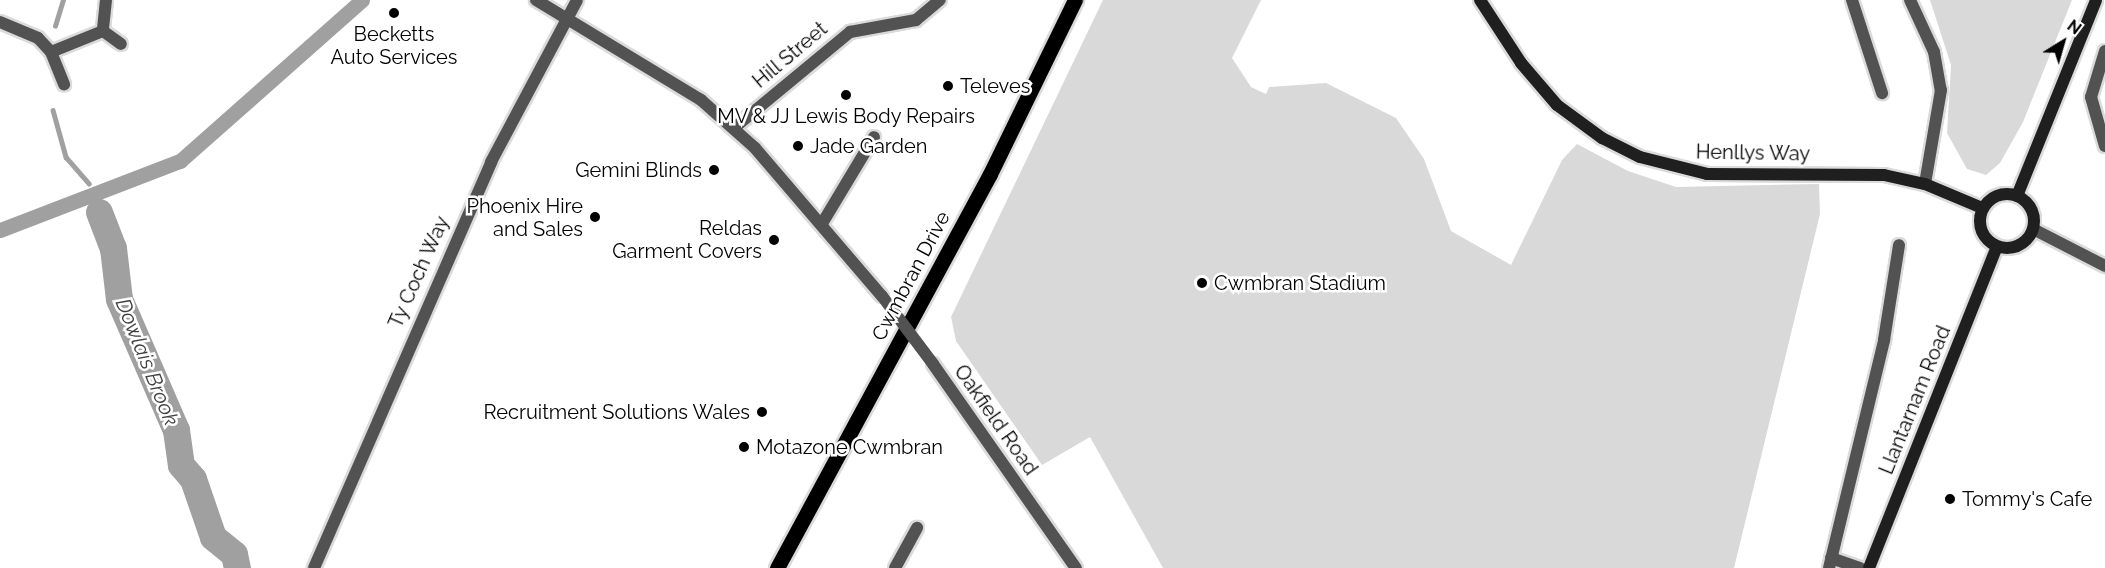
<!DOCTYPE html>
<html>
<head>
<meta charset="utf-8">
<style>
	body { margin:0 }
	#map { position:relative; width:2105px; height:568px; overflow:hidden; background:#fff; font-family:Raleway,sans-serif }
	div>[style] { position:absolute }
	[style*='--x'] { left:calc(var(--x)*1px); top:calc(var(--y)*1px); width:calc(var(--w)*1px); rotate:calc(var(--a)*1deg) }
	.green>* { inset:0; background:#d9d9d9 }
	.stream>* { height:4.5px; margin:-2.25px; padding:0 2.25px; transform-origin:2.25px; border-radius:2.25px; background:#a0a0a0 }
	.canal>* { height:15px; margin:-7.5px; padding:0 7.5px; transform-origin:7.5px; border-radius:7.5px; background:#a0a0a0 }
	.river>* { height:27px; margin:-13.5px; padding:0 13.5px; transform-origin:13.5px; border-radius:13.5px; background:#a0a0a0 }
	.roads { filter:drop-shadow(2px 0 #dbdbdb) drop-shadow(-2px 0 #dbdbdb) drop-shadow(0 2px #dbdbdb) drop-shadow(0 -2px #dbdbdb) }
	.street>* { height:12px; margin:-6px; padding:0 6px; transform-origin:6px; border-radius:6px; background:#525252 }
	.secondary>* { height:12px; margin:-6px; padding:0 6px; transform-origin:6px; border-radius:6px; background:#1f1f1f }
	.secondary>.ring { margin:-6px; padding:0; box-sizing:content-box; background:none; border:12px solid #1f1f1f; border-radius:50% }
	.primary>* { height:15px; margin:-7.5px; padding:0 7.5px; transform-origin:7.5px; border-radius:7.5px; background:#000 }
	.street-bridge>* { height:12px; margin:-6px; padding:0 6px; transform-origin:6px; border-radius:6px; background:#525252 }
	.dots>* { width:16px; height:16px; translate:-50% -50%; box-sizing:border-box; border:3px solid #fff; border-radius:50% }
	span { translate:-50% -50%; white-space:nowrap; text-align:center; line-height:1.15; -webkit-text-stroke:5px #fff; paint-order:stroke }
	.poi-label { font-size:20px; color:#000 }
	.left { translate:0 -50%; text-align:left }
	.right { translate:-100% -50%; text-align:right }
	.street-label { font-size:20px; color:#000 }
	.water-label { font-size:21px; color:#414141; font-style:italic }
	.north { position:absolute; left:2033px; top:12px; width:60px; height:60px; -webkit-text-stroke:4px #fff; paint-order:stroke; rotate:37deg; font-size:16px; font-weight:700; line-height:24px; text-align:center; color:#000 }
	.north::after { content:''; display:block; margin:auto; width:21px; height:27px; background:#000; clip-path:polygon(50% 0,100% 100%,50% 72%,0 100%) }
</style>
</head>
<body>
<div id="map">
	<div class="green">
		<i style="clip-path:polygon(1103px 0,1261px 0,1232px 58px,1251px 87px,1266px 94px,1269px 87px,1326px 83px,1396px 118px,1424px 159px,1451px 231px,1511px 265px,1562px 160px,1577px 144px,1628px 171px,1676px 187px,1819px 184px,1820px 214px,1734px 568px,1163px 568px,1090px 437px,1042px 465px,956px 341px,951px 317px)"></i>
		<i style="clip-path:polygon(1930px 0,2072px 0,2023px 122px,2000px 163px,1986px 175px,1967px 169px,1947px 133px,1951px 65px)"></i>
	</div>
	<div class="stream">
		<i style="--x:55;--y:26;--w:27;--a:-73"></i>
		<i style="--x:53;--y:110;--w:49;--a:74.5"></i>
		<i style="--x:66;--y:157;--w:35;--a:49"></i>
	</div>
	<div class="canal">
		<i style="--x:0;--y:230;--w:193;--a:-21"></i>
		<i style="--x:180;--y:161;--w:243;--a:-41.5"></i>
	</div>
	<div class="river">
		<i style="--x:99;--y:212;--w:39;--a:69"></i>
		<i style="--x:113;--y:248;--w:51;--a:83.3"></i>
		<i style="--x:119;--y:299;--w:143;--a:66.5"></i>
		<i style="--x:176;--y:430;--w:35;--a:82"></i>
		<i style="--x:181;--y:465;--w:18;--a:49"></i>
		<i style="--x:193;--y:479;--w:61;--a:71"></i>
		<i style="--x:213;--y:537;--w:27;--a:39"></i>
		<i style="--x:234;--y:554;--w:14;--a:78"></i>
	</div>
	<div class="roads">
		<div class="street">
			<i style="--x:106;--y:0;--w:31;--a:96"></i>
			<i style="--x:103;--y:31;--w:22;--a:36"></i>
			<i style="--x:536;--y:0;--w:193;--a:31.2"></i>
			<i style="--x:701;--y:100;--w:72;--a:41.6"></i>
			<i style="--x:755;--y:148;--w:195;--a:49.4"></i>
			<i style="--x:1852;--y:0;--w:98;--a:72.1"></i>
			<i style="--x:1910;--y:0;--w:57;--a:65.2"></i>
			<i style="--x:1934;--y:52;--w:39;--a:80"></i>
			<i style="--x:1941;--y:90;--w:95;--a:99.7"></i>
			<i style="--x:0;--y:22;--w:41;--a:22.8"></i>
			<i style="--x:38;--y:38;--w:19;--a:47"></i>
			<i style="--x:51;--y:52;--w:35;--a:68"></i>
			<i style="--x:2105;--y:51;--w:48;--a:106.9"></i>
			<i style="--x:2091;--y:97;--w:51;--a:74.1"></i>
			<i style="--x:51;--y:52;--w:56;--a:-22"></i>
			<i style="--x:734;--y:128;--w:151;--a:-39.6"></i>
			<i style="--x:850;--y:32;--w:67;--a:-10.3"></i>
			<i style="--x:916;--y:20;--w:31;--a:-40"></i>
			<i style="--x:823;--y:222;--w:99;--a:-59"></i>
			<i style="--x:2033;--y:229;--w:81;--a:27.2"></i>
			<i style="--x:933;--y:364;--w:249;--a:55"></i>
			<i style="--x:1831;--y:558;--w:31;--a:19"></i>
			<i style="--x:314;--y:568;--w:443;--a:-66.4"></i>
			<i style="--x:491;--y:162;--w:183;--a:-62"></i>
			<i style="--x:895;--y:568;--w:46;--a:-61.2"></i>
			<i style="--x:1829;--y:568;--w:235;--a:-76.4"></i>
			<i style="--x:1884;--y:340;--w:96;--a:-81"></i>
		</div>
		<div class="secondary">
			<i style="--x:1480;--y:0;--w:75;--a:56.9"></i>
			<i style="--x:1521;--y:63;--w:55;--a:49.4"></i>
			<i style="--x:1557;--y:105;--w:56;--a:36.3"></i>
			<i style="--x:1602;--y:138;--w:42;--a:26.6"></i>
			<i style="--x:1640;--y:157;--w:69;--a:14.2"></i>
			<i style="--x:1707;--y:174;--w:177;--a:0.3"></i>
			<i style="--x:1884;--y:175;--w:42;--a:12.4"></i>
			<i style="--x:1925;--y:184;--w:62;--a:22.8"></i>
			<i class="ring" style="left:1980px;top:194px;width:42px;height:42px"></i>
			<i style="--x:2017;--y:196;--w:211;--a:-68"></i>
			<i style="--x:1869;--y:568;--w:346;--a:-68.3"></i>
		</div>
		<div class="primary">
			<i style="--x:777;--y:568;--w:448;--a:-61.6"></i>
			<i style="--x:990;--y:174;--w:194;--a:-64"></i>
		</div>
	</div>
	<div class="street-bridge">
		<i style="--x:882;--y:296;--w:85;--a:53.1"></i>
	</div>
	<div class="dots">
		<i style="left:394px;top:13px;background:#000"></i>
		<i style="left:948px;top:86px;background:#000"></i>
		<i style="left:846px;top:95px;background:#000"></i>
		<i style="left:798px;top:146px;background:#000"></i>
		<i style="left:714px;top:170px;background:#000"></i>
		<i style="left:595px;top:217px;background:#000"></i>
		<i style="left:774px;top:240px;background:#000"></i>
		<i style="left:1202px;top:283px;background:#000"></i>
		<i style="left:762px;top:412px;background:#000"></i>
		<i style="left:744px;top:447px;background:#000"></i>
		<i style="left:1950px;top:499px;background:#000"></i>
	</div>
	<div class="poi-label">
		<span style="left:394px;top:46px">Becketts<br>Auto Services</span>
		<span class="left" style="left:960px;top:86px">Televes</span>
		<span style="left:846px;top:116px">MV &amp; JJ Lewis Body Repairs</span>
		<span class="left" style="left:810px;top:146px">Jade Garden</span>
		<span class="right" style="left:702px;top:170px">Gemini Blinds</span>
		<span class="right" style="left:583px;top:218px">Phoenix Hire<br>and Sales</span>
		<span class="right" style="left:762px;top:240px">Reldas<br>Garment Covers</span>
		<span class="left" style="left:1214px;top:283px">Cwmbran Stadium</span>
		<span class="right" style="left:750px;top:412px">Recruitment Solutions Wales</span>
		<span class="left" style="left:756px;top:447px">Motazone Cwmbran</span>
		<span class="left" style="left:1962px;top:499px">Tommy's Cafe</span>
	</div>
	<div class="street-label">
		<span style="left:790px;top:55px;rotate:-40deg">Hill Street</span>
		<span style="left:1753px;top:153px;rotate:1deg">Henllys Way</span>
		<span style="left:419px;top:272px;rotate:-66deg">Ty Coch Way</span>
		<span style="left:911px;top:276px;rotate:-62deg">Cwmbran Drive</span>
		<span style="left:1915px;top:400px;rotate:-68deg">Llantarnam Road</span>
		<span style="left:996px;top:420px;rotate:55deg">Oakfield Road</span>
	</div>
	<div class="water-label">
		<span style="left:147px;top:362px;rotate:68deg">Dowlais Brook</span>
	</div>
	<div class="north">N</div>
</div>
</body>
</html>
